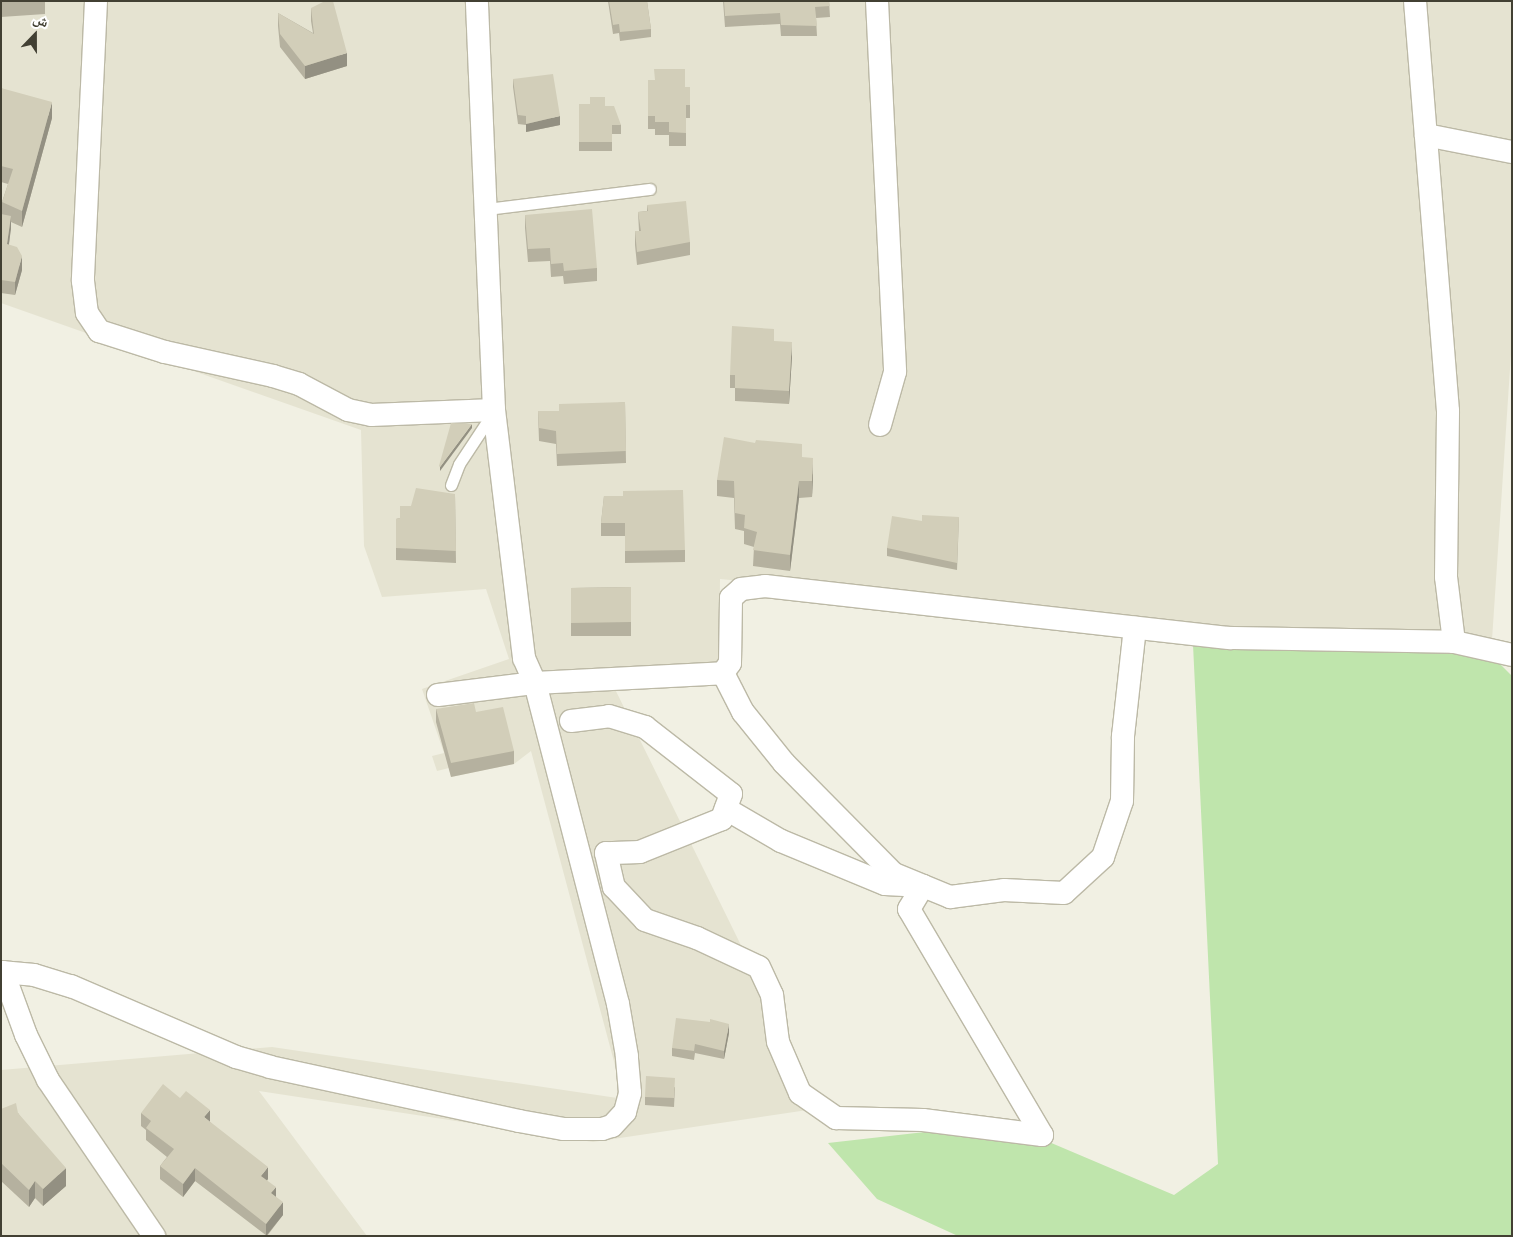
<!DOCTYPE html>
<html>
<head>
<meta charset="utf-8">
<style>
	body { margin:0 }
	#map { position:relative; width:1513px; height:1237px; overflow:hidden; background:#f1f0e3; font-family:"Nunito Sans","Noto Naskh Arabic",sans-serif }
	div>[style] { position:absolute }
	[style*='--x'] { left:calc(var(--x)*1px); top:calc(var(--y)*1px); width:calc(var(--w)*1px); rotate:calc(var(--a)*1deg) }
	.residential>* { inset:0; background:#e5e3d1 }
	.green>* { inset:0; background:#bfe5ac }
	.roads { filter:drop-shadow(1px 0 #bcb9a6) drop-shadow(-1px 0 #bcb9a6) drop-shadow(0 1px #bcb9a6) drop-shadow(0 -1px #bcb9a6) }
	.service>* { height:11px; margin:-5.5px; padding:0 5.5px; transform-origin:5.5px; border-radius:5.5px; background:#fff }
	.minor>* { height:22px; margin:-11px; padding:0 11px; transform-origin:11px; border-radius:11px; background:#fff }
	.wall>* { inset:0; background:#b5b19f }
	.shaded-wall>* { inset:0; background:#939082 }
	.building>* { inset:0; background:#d2ceb9 }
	span { translate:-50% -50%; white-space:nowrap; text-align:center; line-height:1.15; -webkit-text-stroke:4px #fff; paint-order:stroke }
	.frame { position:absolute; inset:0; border:2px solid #424033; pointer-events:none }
	.north { position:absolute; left:10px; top:10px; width:50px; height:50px; -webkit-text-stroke:4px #fff; paint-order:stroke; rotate:22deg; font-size:14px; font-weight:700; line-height:20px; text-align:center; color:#424033 }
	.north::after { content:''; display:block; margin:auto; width:18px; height:22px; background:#424033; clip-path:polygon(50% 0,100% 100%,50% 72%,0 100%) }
</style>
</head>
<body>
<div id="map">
	<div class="residential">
		<i style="clip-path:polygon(1px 1px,1512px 1px,1512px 339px,1491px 655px,720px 579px,719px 675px,611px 681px,821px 1108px,593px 1142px,259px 1091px,367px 1236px,1px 1236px,1px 1070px,272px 1047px,624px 1099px,531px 751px,514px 764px,451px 777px,449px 768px,437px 771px,432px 756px,444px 753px,422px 689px,509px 659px,486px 589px,382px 597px,364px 546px,361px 430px,1px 303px)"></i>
	</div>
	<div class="green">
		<i style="clip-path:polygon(1192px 624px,1491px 655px,1512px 676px,1512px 1236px,958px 1236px,877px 1199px,828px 1143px,1004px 1123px,1174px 1195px,1218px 1164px)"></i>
	</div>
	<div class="roads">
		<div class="service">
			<i style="--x:486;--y:209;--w:165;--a:-7"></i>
			<i style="--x:451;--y:485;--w:22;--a:-69"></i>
			<i style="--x:459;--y:464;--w:60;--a:-56.6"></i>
		</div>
		<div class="minor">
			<i style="--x:96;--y:1;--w:280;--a:92.7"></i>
			<i style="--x:83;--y:281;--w:32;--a:83"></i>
			<i style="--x:87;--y:313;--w:22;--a:56"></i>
			<i style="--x:99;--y:331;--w:69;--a:17.7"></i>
			<i style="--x:165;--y:352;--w:111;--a:12.5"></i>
			<i style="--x:273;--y:376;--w:27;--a:17"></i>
			<i style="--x:299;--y:384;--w:55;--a:28"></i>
			<i style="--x:348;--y:410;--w:24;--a:12"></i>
			<i style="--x:371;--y:415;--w:123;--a:-2.3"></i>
			<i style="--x:877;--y:1;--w:371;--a:87.2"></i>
			<i style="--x:895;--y:372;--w:55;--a:105.8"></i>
			<i style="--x:1426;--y:135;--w:88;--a:11.2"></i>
			<i style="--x:1454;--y:642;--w:59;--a:12.6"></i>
			<i style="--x:723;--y:673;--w:44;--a:62.9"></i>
			<i style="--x:743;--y:712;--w:65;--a:51.2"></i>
			<i style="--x:784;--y:763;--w:156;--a:45.3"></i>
			<i style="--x:894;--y:874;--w:61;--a:22.3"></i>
			<i style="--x:950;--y:897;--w:54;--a:-7.4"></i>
			<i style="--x:1004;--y:890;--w:60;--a:2.9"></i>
			<i style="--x:1064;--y:893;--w:53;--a:-42.7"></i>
			<i style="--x:1103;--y:857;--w:59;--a:-71.3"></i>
			<i style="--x:1122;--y:801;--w:65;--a:-89.1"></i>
			<i style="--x:1123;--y:736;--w:109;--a:-83.7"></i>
			<i style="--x:438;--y:695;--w:98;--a:-7.1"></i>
			<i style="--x:535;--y:683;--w:27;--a:-114"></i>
			<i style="--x:524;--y:658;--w:250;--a:-96.9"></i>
			<i style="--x:494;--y:410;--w:409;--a:-92.4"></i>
			<i style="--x:571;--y:721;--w:38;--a:-7"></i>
			<i style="--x:609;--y:716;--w:38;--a:17"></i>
			<i style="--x:645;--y:727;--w:109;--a:37.9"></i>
			<i style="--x:731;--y:794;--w:27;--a:110"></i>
			<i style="--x:722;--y:819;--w:88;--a:158.1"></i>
			<i style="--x:640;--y:852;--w:34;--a:178"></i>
			<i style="--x:606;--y:853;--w:35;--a:77"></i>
			<i style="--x:614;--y:887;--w:45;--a:46.8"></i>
			<i style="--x:645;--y:920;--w:55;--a:19.1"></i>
			<i style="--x:697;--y:938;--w:68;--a:25.1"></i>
			<i style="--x:759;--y:967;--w:31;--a:65"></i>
			<i style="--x:772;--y:995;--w:47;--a:82.7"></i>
			<i style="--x:778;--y:1042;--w:56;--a:66.7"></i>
			<i style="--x:800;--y:1093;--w:44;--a:34.8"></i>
			<i style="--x:836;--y:1118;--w:87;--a:1.3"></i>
			<i style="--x:923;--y:1120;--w:120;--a:7.2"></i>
			<i style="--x:1042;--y:1135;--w:262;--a:-120.5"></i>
			<i style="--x:909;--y:909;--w:27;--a:-59"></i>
			<i style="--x:923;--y:886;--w:38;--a:-177"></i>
			<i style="--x:885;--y:884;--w:113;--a:-157.5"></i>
			<i style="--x:781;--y:841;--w:64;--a:-149.8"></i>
			<i style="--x:1;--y:972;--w:33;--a:5"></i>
			<i style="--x:34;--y:975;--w:39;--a:17"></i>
			<i style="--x:71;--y:986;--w:180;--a:23.3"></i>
			<i style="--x:236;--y:1057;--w:35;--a:16"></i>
			<i style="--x:270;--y:1067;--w:255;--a:12.2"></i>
			<i style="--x:519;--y:1121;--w:46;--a:10.1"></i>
			<i style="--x:564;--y:1129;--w:38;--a:0"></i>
			<i style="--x:602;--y:1129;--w:10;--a:-17"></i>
			<i style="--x:612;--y:1126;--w:19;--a:-47"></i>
			<i style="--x:625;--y:1112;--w:20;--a:-75"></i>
			<i style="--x:630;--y:1093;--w:37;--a:-95"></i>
			<i style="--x:627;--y:1056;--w:53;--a:-99.8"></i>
			<i style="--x:618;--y:1004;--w:332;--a:-104.5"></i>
			<i style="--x:535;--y:683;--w:188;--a:-3"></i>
			<i style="--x:723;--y:673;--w:12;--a:-55"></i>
			<i style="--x:730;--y:663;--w:65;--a:-89.1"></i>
			<i style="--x:731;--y:598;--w:13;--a:-42"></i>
			<i style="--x:741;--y:589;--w:24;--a:-7"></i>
			<i style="--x:765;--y:586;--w:469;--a:6.4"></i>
			<i style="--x:1231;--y:638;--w:223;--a:1"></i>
			<i style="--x:1454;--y:642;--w:65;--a:-97"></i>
			<i style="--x:1446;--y:577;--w:166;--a:-89.3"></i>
			<i style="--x:1448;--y:411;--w:411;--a:-94.6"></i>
			<i style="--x:3;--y:972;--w:67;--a:69.9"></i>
			<i style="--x:26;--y:1035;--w:50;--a:63.9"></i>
			<i style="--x:48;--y:1080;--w:189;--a:55.8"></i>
		</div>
	</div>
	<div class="wall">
		<i style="clip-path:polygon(1px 1px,45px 1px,45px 14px,1px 17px)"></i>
		<i style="clip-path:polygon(608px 1px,647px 1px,651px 29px,651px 37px,620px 41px,619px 33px,613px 34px)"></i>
		<i style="clip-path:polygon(723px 1px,829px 1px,830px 17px,816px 18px,817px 36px,781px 36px,780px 24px,725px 27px)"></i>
		<i style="clip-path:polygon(311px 8px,347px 66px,305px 79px,280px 47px,278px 26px,278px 13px,313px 33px,311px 21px)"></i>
		<i style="clip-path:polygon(513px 79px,560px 125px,526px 132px,526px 125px,518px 124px,513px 87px)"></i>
		<i style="clip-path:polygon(648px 80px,685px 87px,690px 87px,690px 118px,686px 118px,686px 146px,669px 146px,669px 135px,655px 135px,655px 129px,648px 129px)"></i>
		<i style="clip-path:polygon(1px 88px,52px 118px,22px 227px,11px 222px,9px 245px,22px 270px,15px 295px,1px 293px,1px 214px,2px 215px,2px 202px,8px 184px,1px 182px)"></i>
		<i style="clip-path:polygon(579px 104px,605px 106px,621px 125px,621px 134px,612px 134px,612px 151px,579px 151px)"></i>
		<i style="clip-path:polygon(647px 205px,690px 242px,690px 255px,637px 265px,635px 245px,635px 231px,639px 231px,638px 212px,647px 211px)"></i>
		<i style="clip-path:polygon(525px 215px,597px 268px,597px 281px,564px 284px,563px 276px,551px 277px,550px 261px,528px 262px,525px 228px)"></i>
		<i style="clip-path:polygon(774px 341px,792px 356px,789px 404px,735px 401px,735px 388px,730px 388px,730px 375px)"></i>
		<i style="clip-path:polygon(625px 402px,626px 463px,557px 466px,556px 444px,539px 441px,538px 411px,559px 411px)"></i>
		<i style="clip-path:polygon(802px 457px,813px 475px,812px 497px,799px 498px,790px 571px,753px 566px,754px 547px,744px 544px,744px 531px,735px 529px,734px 498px,717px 496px,717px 480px)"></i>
		<i style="clip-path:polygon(455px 494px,456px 563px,396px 560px,396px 519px,400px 518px,400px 506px,411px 506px)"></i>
		<i style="clip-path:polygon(604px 496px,685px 550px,685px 562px,625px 563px,625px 536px,601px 536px,601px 523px)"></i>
		<i style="clip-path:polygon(959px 517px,957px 570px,887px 556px,887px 548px,922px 521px)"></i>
		<i style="clip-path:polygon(631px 587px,631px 636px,571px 636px,571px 588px)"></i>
		<i style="clip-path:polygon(436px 709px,476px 712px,514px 751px,514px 764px,451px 777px,436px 722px)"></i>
		<i style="clip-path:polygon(729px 1033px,724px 1059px,695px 1053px,694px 1060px,672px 1056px,672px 1048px)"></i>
		<i style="clip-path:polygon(675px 1087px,674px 1107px,645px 1105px,645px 1097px)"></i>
		<i style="clip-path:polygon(1px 1109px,18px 1113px,66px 1186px,43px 1206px,35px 1198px,29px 1207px,1px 1181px)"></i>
		<i style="clip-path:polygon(141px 1113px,210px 1122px,268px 1179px,267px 1180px,276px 1197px,283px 1215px,267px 1236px,195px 1181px,183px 1197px,160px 1179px,160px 1166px,167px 1157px,146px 1140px,146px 1130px,141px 1126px)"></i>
	</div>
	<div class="shaded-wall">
		<i style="clip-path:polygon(347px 53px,347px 66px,305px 79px,305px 66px)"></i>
		<i style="clip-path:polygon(52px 102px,52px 118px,22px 227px,22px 211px)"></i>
		<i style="clip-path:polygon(560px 116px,560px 125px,526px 132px,526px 124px)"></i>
		<i style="clip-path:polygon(11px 216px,11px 229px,7px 257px,7px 244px)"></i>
		<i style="clip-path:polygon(22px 256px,22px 270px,15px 295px,15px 282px)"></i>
		<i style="clip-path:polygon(792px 342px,792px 356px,789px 404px,789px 391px)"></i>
		<i style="clip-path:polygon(472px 424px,472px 428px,440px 471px,440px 467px)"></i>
		<i style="clip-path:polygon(813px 458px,813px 475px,812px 497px,812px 481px)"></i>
		<i style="clip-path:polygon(799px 481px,799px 498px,790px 571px,790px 555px)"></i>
		<i style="clip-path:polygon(729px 1024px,729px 1033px,724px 1059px,724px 1051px)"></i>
		<i style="clip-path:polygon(210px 1110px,210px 1122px,204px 1117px)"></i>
		<i style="clip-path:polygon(268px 1167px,268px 1179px,261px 1188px,261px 1176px)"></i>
		<i style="clip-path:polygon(66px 1168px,66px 1186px,43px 1206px,43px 1189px)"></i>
		<i style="clip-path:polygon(195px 1168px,195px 1181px,183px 1197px,183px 1184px)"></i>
		<i style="clip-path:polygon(35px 1181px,35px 1198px,29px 1207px,29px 1190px)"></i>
		<i style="clip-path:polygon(276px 1187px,276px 1200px,271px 1193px)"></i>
		<i style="clip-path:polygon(283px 1202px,283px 1215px,266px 1236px,266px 1224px)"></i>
	</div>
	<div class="building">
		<i style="clip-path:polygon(325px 1px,333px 1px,347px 53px,305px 66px,280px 34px,278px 13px,314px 34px,311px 8px)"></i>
		<i style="clip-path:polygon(609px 1px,647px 1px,651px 29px,620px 32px,619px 24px,613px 25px)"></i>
		<i style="clip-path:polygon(724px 1px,829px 1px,830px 6px,815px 7px,817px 26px,781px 25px,780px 13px,725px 16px)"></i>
		<i style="clip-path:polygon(654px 69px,685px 69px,685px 87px,690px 87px,690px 105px,686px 105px,686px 133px,669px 132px,669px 122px,655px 122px,655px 116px,648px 116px,648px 80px,655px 80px)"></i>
		<i style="clip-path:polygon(553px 74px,560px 116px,526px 124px,526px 116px,518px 115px,513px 79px)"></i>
		<i style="clip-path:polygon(1px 88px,52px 102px,22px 211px,2px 202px,13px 169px,1px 166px)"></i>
		<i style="clip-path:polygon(590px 97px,605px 97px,605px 106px,614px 106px,621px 125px,612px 125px,612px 142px,579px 142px,579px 104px,590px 104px)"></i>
		<i style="clip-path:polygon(686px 201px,690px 242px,637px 252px,635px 231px,641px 231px,638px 212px,648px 211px,647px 205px)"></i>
		<i style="clip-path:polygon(592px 209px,597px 268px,564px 271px,563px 263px,551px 264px,550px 248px,528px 249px,525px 215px)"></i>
		<i style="clip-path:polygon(1px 214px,11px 216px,7px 244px,17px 247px,22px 256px,15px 282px,1px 280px)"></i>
		<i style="clip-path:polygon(732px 326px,774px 329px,774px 341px,792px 342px,789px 391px,735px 388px,735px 375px,730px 375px)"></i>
		<i style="clip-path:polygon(625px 402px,626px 451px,557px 454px,556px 431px,539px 428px,538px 411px,559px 411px,559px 404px)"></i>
		<i style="clip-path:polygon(451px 423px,472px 424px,440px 467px,439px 466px)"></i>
		<i style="clip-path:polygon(724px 437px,755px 443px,756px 440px,802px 444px,802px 457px,813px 458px,812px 481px,799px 481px,790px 555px,753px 550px,757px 532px,744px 528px,745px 515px,735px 513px,734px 481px,717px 480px)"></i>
		<i style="clip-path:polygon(416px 488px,455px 494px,456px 551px,396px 548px,396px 519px,400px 518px,400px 506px,411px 506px)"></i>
		<i style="clip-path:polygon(683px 490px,685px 550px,625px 551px,625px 523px,601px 523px,604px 496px,623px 496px,623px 491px)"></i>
		<i style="clip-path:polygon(922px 515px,959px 517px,957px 563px,887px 548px,892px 516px,922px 521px)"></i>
		<i style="clip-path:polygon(631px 587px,631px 622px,571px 623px,571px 588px)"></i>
		<i style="clip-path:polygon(474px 703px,476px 712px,503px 707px,514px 751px,451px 763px,436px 709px)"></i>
		<i style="clip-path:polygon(676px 1018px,710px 1022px,710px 1019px,729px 1024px,724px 1051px,695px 1044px,694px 1051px,672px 1048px)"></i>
		<i style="clip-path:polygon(646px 1076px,675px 1078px,674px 1098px,645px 1097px)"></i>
		<i style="clip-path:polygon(163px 1084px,180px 1098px,186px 1091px,210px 1110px,204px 1117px,268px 1167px,261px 1176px,276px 1187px,271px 1193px,283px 1202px,266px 1224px,195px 1168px,183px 1184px,160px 1166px,174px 1149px,146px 1128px,151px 1121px,141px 1113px)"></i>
		<i style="clip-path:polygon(16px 1103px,18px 1113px,66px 1168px,43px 1189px,35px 1181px,29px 1190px,1px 1163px,1px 1109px)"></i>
	</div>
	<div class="frame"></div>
	<div class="north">ش</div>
</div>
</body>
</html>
